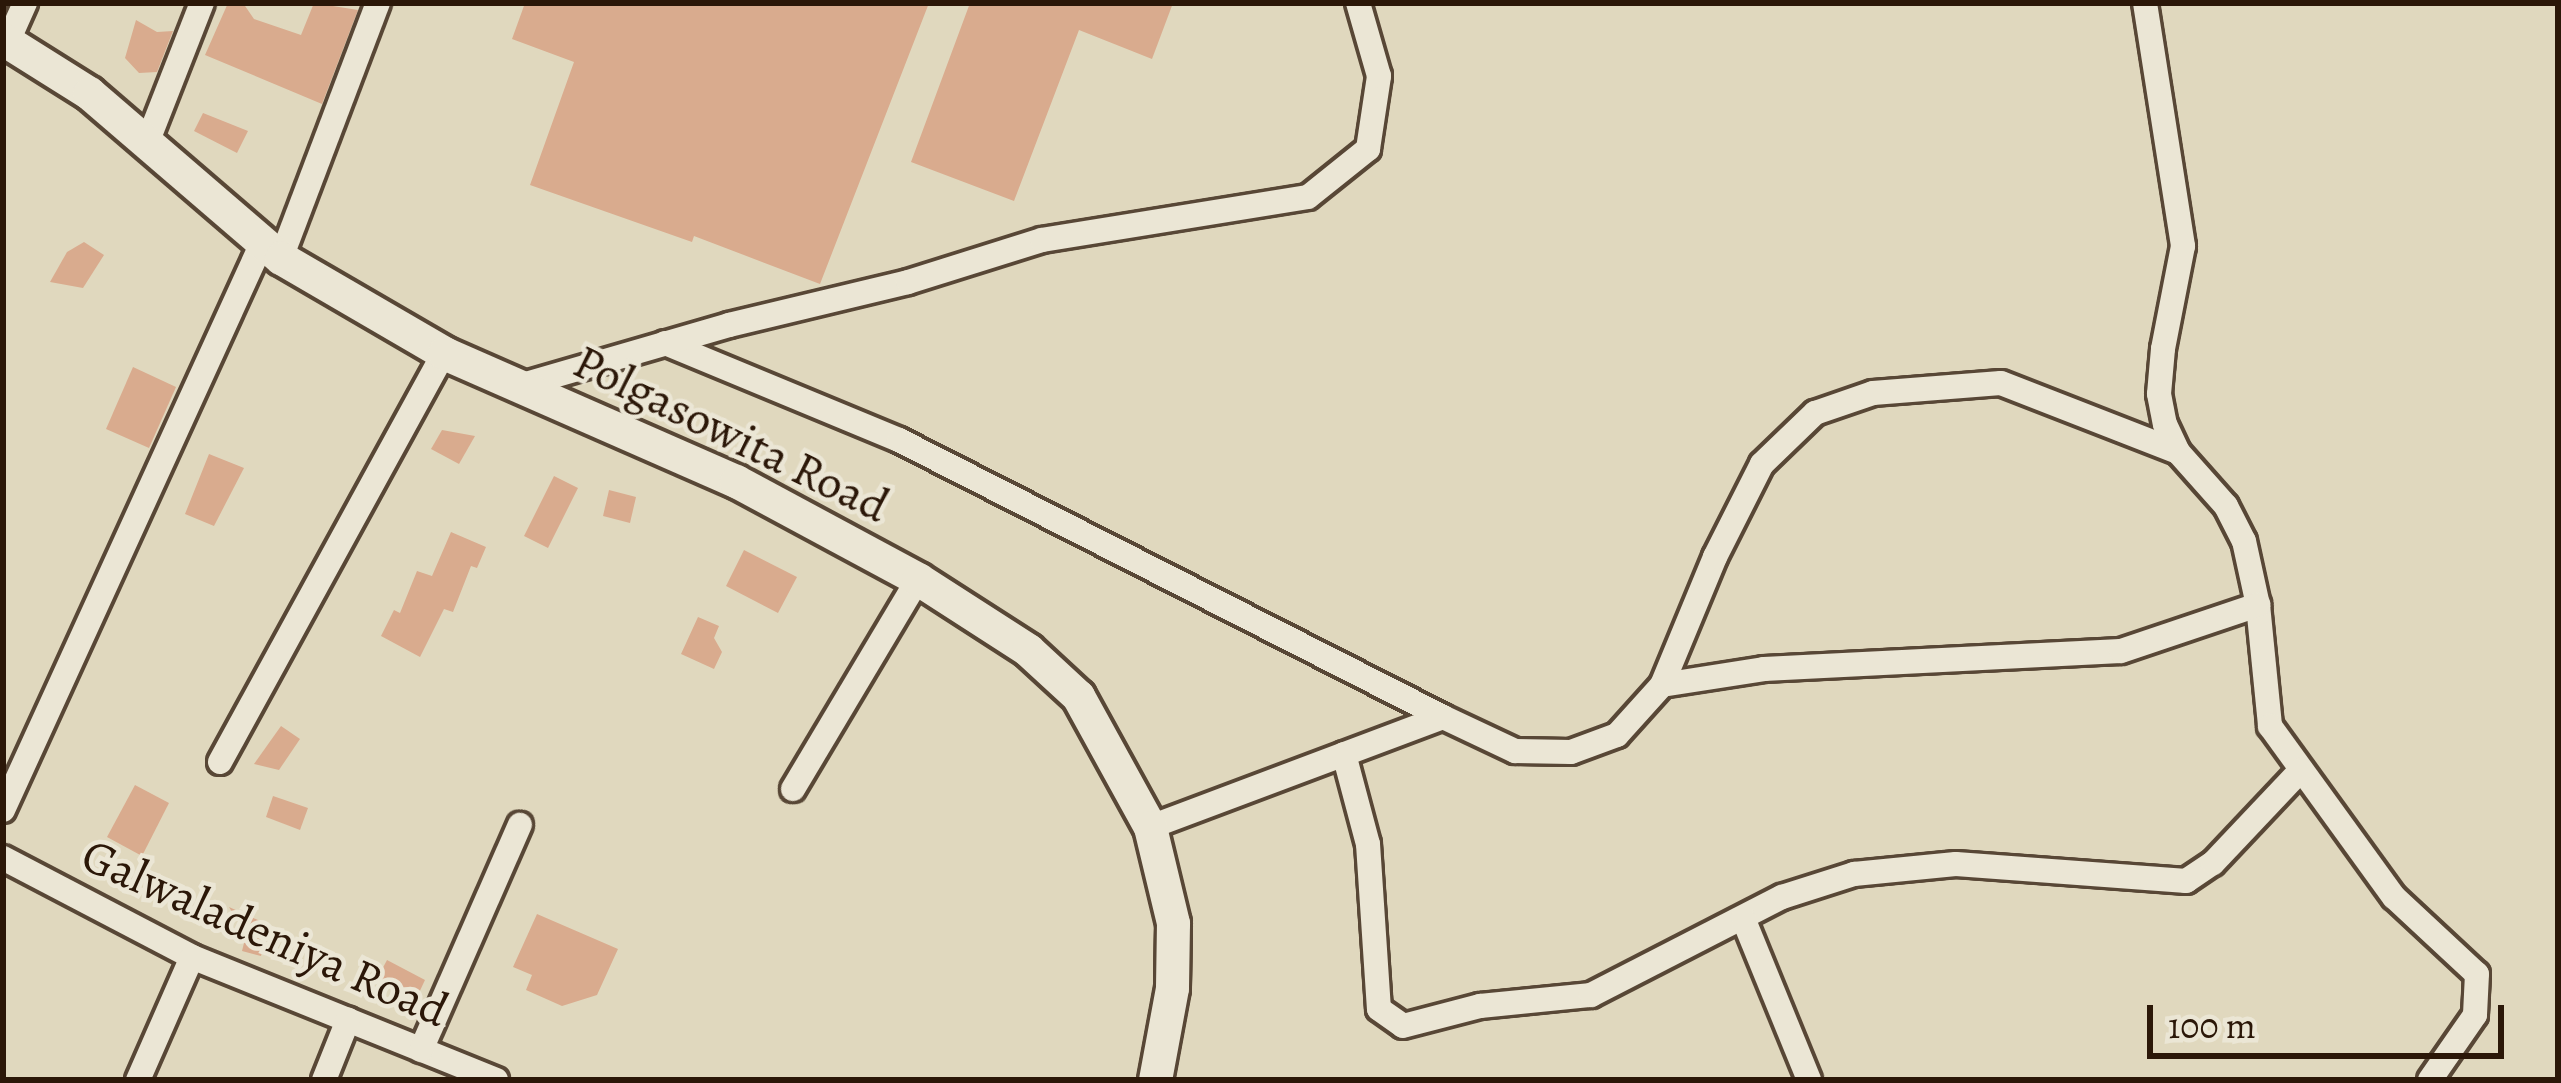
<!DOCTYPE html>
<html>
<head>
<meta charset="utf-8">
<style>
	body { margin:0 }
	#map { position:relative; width:2561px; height:1083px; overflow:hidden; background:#e0d8be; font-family:Alegreya,serif }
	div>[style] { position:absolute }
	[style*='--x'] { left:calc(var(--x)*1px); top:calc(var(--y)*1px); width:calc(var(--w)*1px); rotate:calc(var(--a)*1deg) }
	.building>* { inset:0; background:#d9ab8e }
	.roads { filter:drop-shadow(3px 0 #584736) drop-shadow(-3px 0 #584736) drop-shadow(0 3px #584736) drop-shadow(0 -3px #584736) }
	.minor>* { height:24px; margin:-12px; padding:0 12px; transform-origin:12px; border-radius:12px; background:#ebe6d5 }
	.tertiary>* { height:33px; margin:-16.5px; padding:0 16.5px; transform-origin:16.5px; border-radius:16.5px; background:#ebe6d5 }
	span { translate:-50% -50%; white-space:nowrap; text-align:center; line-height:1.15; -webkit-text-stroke:9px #ebe6d5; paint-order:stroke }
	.street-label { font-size:48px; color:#2b1708 }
	.frame { position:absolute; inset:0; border:6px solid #2b1708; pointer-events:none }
	.scale { position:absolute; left:2147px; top:1005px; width:357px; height:54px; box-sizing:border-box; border:6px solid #2b1708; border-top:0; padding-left:15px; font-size:36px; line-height:42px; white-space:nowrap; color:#2b1708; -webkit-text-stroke:9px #ebe6d5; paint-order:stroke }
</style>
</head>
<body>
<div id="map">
	<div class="building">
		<i style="clip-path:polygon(228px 3px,243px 3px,254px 19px,301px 35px,314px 3px,358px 10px,322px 104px,205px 55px)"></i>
		<i style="clip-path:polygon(525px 3px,929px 3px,820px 284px,694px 236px,692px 242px,530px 185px,574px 62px,512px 39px)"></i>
		<i style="clip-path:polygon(970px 3px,1173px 3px,1152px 59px,1079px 30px,1014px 201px,911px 162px)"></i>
		<i style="clip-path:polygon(136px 20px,157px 32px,173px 31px,157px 72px,139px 73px,125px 58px)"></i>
		<i style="clip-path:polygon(203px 113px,248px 131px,237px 153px,194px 131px)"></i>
		<i style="clip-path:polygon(84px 242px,104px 255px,83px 288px,50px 282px,67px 252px)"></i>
		<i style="clip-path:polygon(133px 367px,176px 387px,149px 448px,106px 429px)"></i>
		<i style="clip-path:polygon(442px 430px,475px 436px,459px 464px,431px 449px)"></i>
		<i style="clip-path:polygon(209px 454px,244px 468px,214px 526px,185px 514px)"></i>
		<i style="clip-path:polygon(554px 476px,578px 488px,548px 548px,524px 536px)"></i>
		<i style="clip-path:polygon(609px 490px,636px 497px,630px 523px,603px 516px)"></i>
		<i style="clip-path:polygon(451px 532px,486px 547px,477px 568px,471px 566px,453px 612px,444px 609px,420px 657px,381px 636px,394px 610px,400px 613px,417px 571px,432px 576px)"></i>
		<i style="clip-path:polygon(744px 550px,797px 577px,778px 613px,726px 586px)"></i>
		<i style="clip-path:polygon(698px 617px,719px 626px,714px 638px,722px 652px,714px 669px,681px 654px)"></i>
		<i style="clip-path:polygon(281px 726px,300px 739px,279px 770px,254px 764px)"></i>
		<i style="clip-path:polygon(135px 785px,169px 803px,142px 856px,107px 837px)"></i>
		<i style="clip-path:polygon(273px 796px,308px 808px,300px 830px,266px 817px)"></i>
		<i style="clip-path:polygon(229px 907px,269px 925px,261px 956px,242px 951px,246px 935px)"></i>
		<i style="clip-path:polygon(537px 914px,618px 949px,597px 995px,562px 1006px,526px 990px,532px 975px,513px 967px)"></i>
		<i style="clip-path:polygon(387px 960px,425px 980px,417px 997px,378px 977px)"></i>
	</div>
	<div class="roads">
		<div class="minor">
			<i style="--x:2145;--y:3;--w:246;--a:81.1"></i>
			<i style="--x:2183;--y:246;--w:105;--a:101"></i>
			<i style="--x:2163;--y:349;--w:45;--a:95.1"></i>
			<i style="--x:2159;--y:394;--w:31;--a:79"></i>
			<i style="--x:2165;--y:424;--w:31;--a:65"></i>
			<i style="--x:2178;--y:452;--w:72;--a:48.4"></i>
			<i style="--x:2226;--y:506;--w:39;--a:63"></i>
			<i style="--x:2244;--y:541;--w:66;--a:77.7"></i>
			<i style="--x:2258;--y:605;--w:122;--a:84.3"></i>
			<i style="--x:2270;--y:726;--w:211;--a:54.1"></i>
			<i style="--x:2394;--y:897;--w:113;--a:42.9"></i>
			<i style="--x:2477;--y:974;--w:41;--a:92.8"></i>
			<i style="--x:2475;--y:1015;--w:79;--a:124.7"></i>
			<i style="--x:8;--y:41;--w:42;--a:-65.9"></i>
			<i style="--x:147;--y:143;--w:150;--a:-68.6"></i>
			<i style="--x:281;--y:258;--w:273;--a:-69.2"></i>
			<i style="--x:665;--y:343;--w:253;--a:22.5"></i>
			<i style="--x:899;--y:440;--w:610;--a:26.98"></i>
			<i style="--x:1443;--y:717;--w:313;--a:159.4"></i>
			<i style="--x:519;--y:386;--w:219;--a:-16.2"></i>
			<i style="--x:729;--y:325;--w:184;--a:-13.5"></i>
			<i style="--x:908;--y:282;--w:140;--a:-17.4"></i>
			<i style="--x:1042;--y:240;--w:269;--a:-9.2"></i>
			<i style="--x:1308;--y:197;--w:77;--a:-38.7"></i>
			<i style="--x:1368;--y:149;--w:74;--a:-81.4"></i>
			<i style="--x:1379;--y:76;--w:76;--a:-106"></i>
			<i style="--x:1662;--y:685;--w:103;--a:-8.9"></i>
			<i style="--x:1764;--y:669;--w:357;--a:-2.9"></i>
			<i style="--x:2121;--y:651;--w:145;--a:-18.6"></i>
			<i style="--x:1443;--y:717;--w:80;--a:25.3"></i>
			<i style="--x:1515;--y:751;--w:56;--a:1"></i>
			<i style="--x:1571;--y:752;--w:49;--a:-20.3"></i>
			<i style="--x:1617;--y:735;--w:67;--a:-48"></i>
			<i style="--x:1662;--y:685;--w:139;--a:-67.5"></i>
			<i style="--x:1715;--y:557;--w:104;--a:-63.2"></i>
			<i style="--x:1762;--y:464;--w:74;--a:-43.9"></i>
			<i style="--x:1815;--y:413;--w:61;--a:-19"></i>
			<i style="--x:1873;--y:393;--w:128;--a:-4.5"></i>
			<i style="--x:2001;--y:383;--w:190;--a:21.3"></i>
			<i style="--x:1344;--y:754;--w:93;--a:75.1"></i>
			<i style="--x:1368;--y:844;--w:165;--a:86.2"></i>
			<i style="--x:1379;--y:1009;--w:29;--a:35"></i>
			<i style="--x:1403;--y:1026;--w:80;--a:-14.6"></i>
			<i style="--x:1480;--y:1006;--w:112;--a:-5.7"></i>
			<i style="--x:1591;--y:995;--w:215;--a:-27.2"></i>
			<i style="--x:1782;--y:897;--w:76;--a:-17.7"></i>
			<i style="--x:1854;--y:874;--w:102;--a:-5.6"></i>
			<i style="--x:1956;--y:864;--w:231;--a:4.2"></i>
			<i style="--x:2186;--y:881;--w:32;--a:-34"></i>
			<i style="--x:2213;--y:863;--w:128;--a:-46.6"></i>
			<i style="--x:220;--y:762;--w:466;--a:-61.3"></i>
			<i style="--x:793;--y:789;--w:244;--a:-59.2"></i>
			<i style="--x:3;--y:810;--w:623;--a:-65.45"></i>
			<i style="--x:3;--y:858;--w:213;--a:27.6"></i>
			<i style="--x:192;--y:957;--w:328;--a:22"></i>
			<i style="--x:1743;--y:918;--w:175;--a:67.8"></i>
			<i style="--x:421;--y:1050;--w:246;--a:-66.3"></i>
			<i style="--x:138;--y:1080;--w:134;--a:-66.3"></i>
			<i style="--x:324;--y:1080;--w:65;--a:-68.2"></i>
		</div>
		<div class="tertiary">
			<i style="--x:3;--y:39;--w:102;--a:32.1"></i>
			<i style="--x:89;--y:93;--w:253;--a:40.7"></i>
			<i style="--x:281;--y:258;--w:189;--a:30.2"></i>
			<i style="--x:444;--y:353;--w:319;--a:23.7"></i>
			<i style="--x:736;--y:481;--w:207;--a:28.3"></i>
			<i style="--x:918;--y:579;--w:131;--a:32.8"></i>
			<i style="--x:1028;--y:650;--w:68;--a:42.6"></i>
			<i style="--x:1078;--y:696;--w:149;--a:61.2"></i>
			<i style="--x:1150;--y:827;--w:99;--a:76.5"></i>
			<i style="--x:1173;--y:923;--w:65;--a:90.9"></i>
			<i style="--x:1172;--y:988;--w:94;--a:100.5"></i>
		</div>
	</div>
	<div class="street-label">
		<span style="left:731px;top:434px;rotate:26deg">Polgasowita Road</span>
		<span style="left:265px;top:933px;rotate:24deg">Galwaladeniya Road</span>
	</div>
	<div class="frame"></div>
	<div class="scale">100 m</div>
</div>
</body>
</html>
